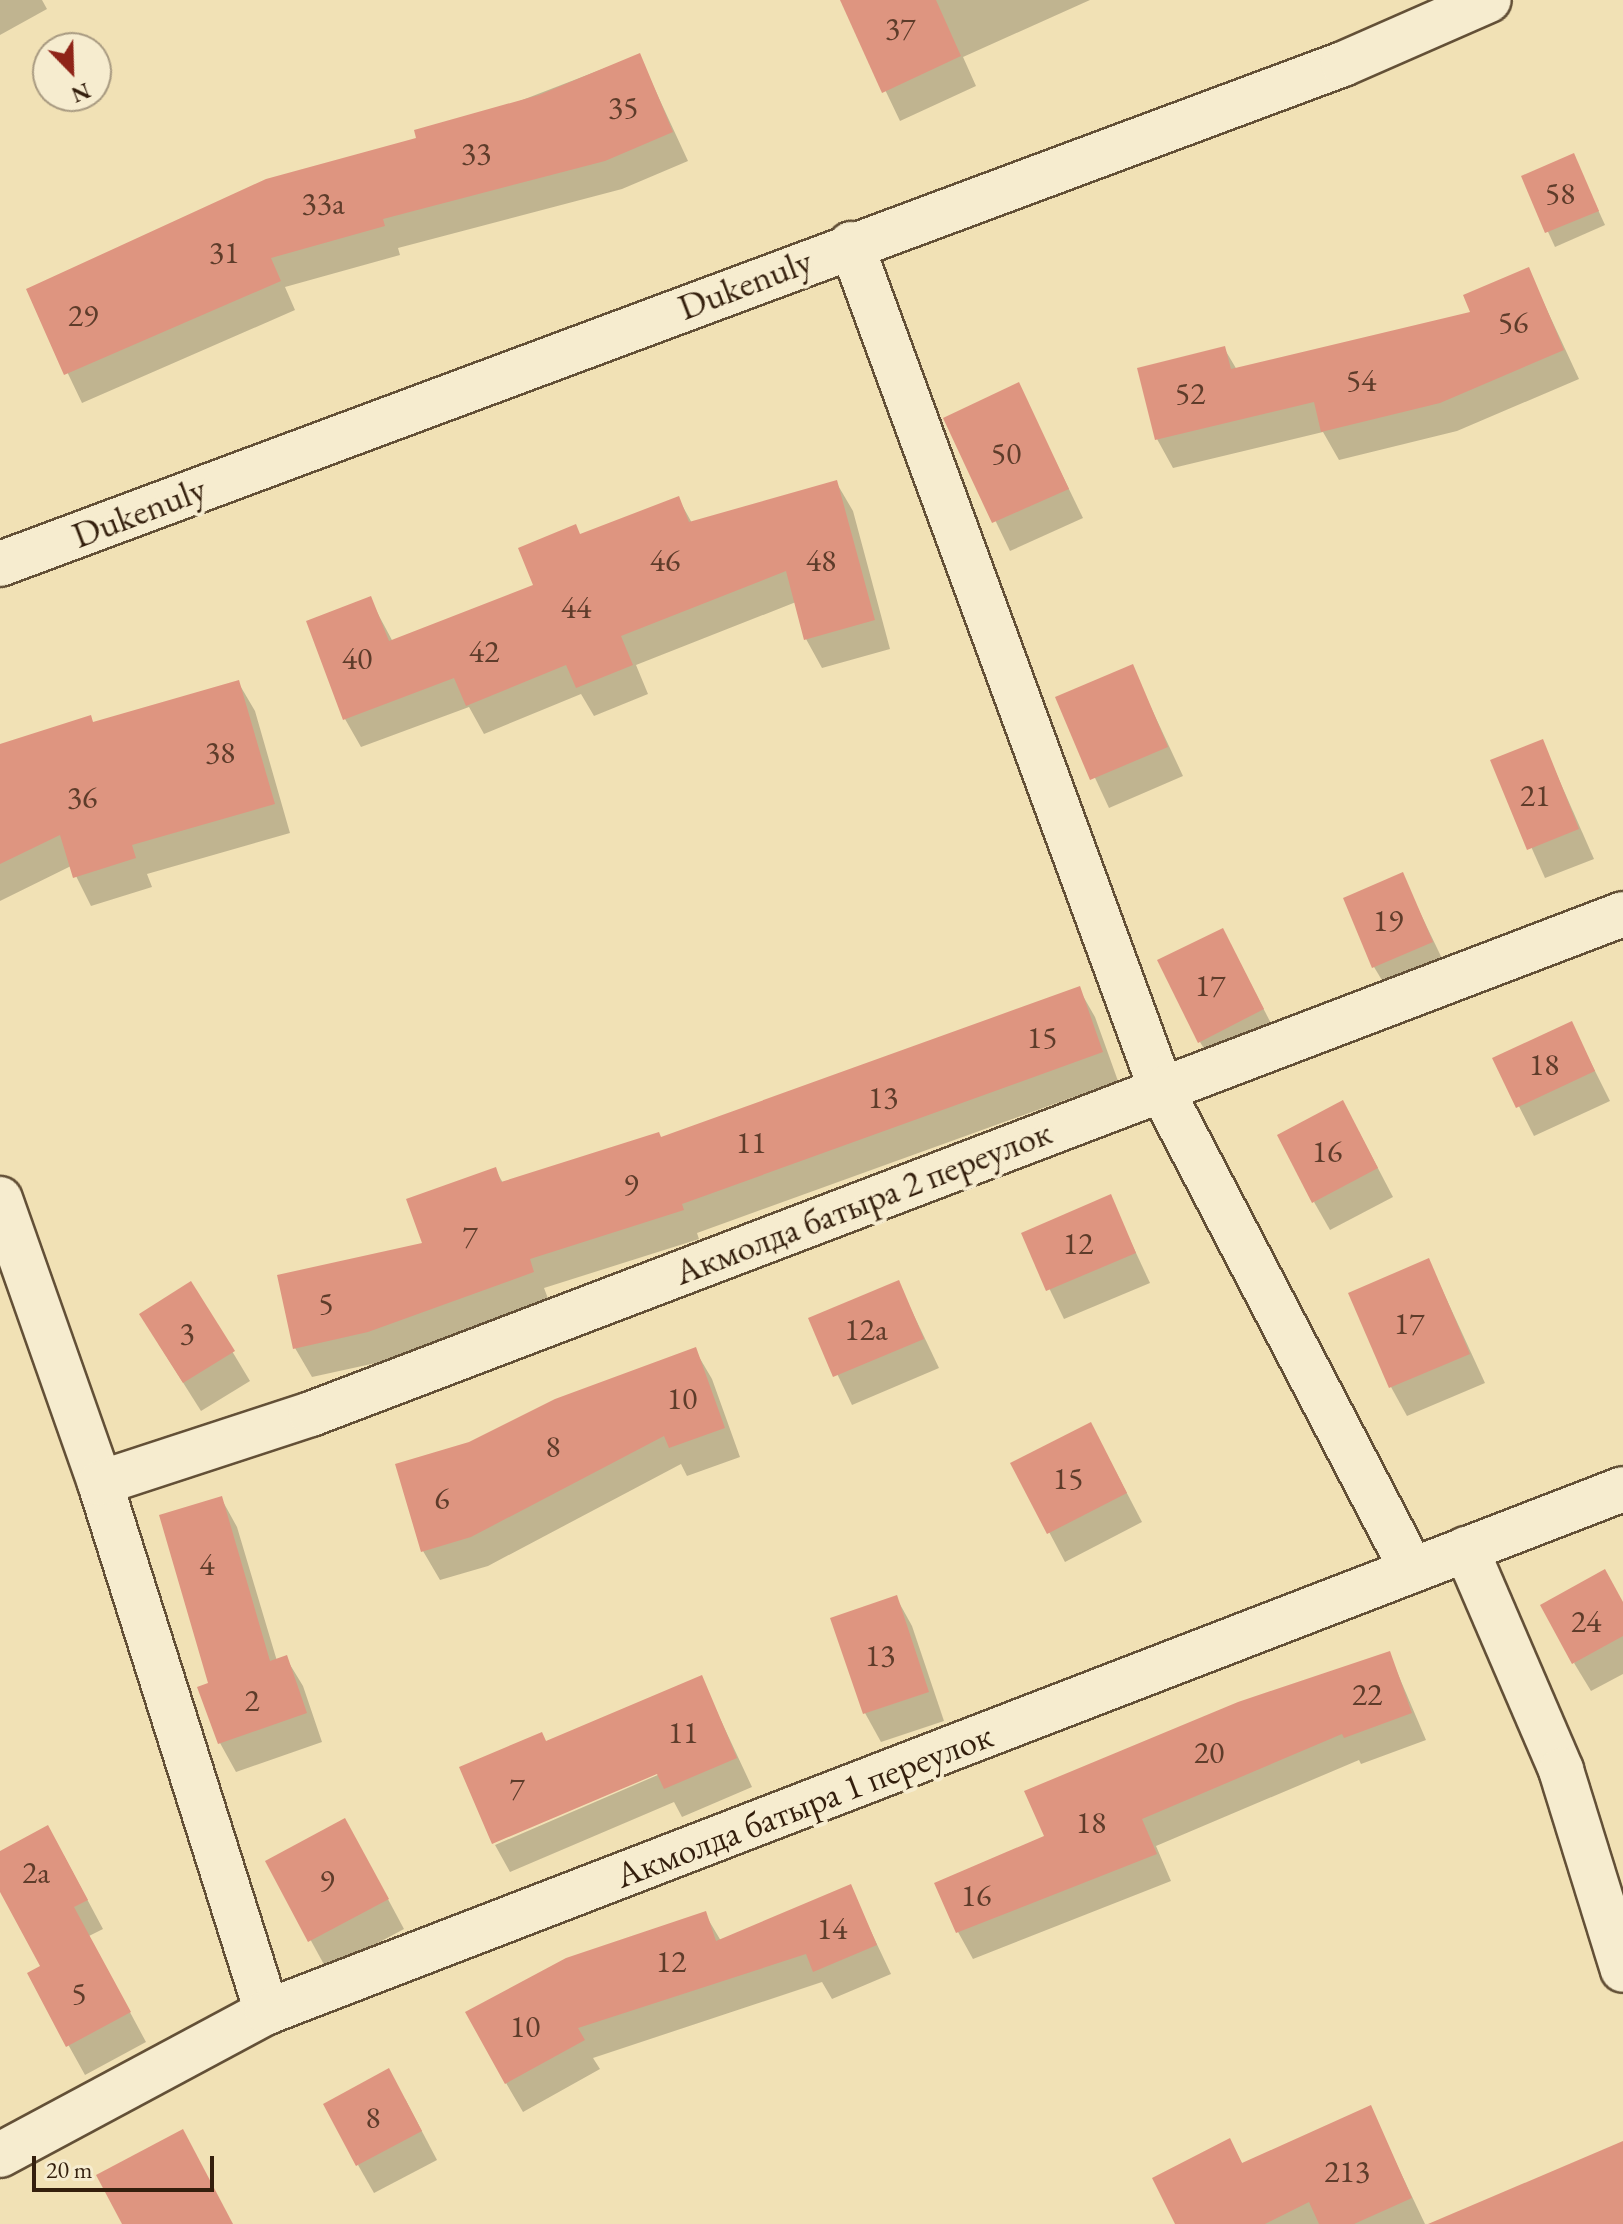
<!DOCTYPE html>
<html>
<head>
<meta charset="utf-8">
<style>
	body { margin:0 }
	#map { position:relative; width:1623px; height:2224px; overflow:hidden; background:#f1e1b5; font-family:"EB Garamond",serif }
	div>[style] { position:absolute }
	[style*='--x'] { left:calc(var(--x)*1px); top:calc(var(--y)*1px); width:calc(var(--w)*1px); rotate:calc(var(--a)*1deg) }
	.shadow>* { inset:0; background:#0003 }
	.building>* { inset:0; background:#de9580 }
	.roads { filter:drop-shadow(2px 0 #635037) drop-shadow(-2px 0 #635037) drop-shadow(0 2px #635037) drop-shadow(0 -2px #635037) }
	.street>* { height:44px; margin:-22px; padding:0 22px; transform-origin:22px; border-radius:22px; background:#f6eccf }
	.secondary>* { height:44px; margin:-22px; padding:0 22px; transform-origin:22px; border-radius:22px; background:#f6eccf }
	span { translate:-50% -50%; white-space:nowrap; text-align:center; line-height:1.15; -webkit-text-stroke:8px #f6eccf; paint-order:stroke }
	.number-label { font-size:32px; color:#5e3c2a }
	.number-label span { -webkit-text-stroke-width:0 }
	.street-label { font-size:36px; color:#341f0d }
	.north { position:absolute; left:32px; top:32px; width:80px; height:80px; box-sizing:border-box; background:#f6eccf; border:2px solid #a89a81; border-radius:50%; rotate:157deg; font-size:22px; font-weight:700; line-height:32px; text-align:center; color:#341f0d }
	.north::after { content:''; display:block; margin:auto; width:28px; height:36px; background:#8f2418; clip-path:polygon(50% 0,100% 100%,50% 72%,0 100%) }
	.scale { position:absolute; left:32px; top:2156px; width:182px; height:36px; box-sizing:border-box; border:4px solid #341f0d; border-top:0; padding-left:10px; font-size:24px; line-height:28px; white-space:nowrap; color:#341f0d; -webkit-text-stroke:6px #f6eccf; paint-order:stroke }
</style>
</head>
<body>
<div id="map">
	<div class="shadow">
		<i style="clip-path:polygon(0 0,42px 0,47px 9px,0 35px)"></i>
		<i style="clip-path:polygon(842px 0,1090px 0,963px 57px,976px 86px,900px 121px)"></i>
		<i style="clip-path:polygon(639px 55px,688px 161px,622px 189px,398px 248px,400px 255px,285px 287px,295px 310px,82px 403px,28px 290px)"></i>
		<i style="clip-path:polygon(1573px 155px,1605px 225px,1555px 247px,1523px 177px)"></i>
		<i style="clip-path:polygon(1528px 269px,1579px 379px,1457px 431px,1339px 460px,1323px 432px,1173px 468px,1157px 439px,1224px 348px,1237px 370px,1473px 314px)"></i>
		<i style="clip-path:polygon(1018px 384px,1083px 518px,1010px 551px,946px 418px)"></i>
		<i style="clip-path:polygon(836px 482px,853px 511px,890px 649px,822px 668px,806px 639px,796px 602px,636px 665px,648px 694px,594px 716px,581px 694px,484px 734px,469px 707px,361px 747px,345px 719px,370px 599px,393px 642px,536px 586px,580px 536px,678px 498px,692px 523px)"></i>
		<i style="clip-path:polygon(1132px 667px,1183px 776px,1109px 808px,1058px 698px)"></i>
		<i style="clip-path:polygon(238px 682px,255px 711px,290px 833px,147px 874px,152px 887px,91px 906px,71px 866px,0 901px,0 749px)"></i>
		<i style="clip-path:polygon(1542px 741px,1594px 859px,1545px 878px,1493px 761px)"></i>
		<i style="clip-path:polygon(1402px 875px,1448px 971px,1391px 995px,1374px 967px)"></i>
		<i style="clip-path:polygon(1238px 959px,1279px 1039px,1217px 1070px,1200px 1042px)"></i>
		<i style="clip-path:polygon(1079px 989px,1095px 1017px,1118px 1081px,697px 1233px,699px 1239px,544px 1288px,549px 1301px,385px 1361px,312px 1377px,295px 1348px,425px 1244px,495px 1169px,503px 1183px,661px 1139px)"></i>
		<i style="clip-path:polygon(1571px 1023px,1610px 1101px,1534px 1136px,1495px 1059px)"></i>
		<i style="clip-path:polygon(1359px 1132px,1393px 1197px,1330px 1230px,1314px 1202px)"></i>
		<i style="clip-path:polygon(1110px 1197px,1150px 1283px,1064px 1319px,1023px 1234px)"></i>
		<i style="clip-path:polygon(1429px 1261px,1485px 1383px,1407px 1416px,1391px 1387px)"></i>
		<i style="clip-path:polygon(898px 1282px,939px 1368px,852px 1405px,811px 1319px)"></i>
		<i style="clip-path:polygon(191px 1283px,250px 1381px,201px 1411px,158px 1343px)"></i>
		<i style="clip-path:polygon(695px 1350px,712px 1379px,740px 1457px,687px 1476px,681px 1464px,488px 1566px,440px 1580px,423px 1551px,470px 1444px)"></i>
		<i style="clip-path:polygon(1106px 1453px,1142px 1522px,1065px 1562px,1013px 1464px)"></i>
		<i style="clip-path:polygon(221px 1498px,237px 1527px,277px 1661px,286px 1658px,303px 1686px,322px 1742px,236px 1772px,220px 1743px,210px 1684px)"></i>
		<i style="clip-path:polygon(896px 1597px,912px 1626px,944px 1721px,881px 1742px,865px 1713px)"></i>
		<i style="clip-path:polygon(1623px 1605px,1623px 1674px,1591px 1691px,1574px 1663px)"></i>
		<i style="clip-path:polygon(1389px 1653px,1426px 1740px,1361px 1764px,1359px 1760px,1156px 1846px,1171px 1881px,973px 1959px,958px 1932px,1046px 1837px)"></i>
		<i style="clip-path:polygon(701px 1678px,752px 1787px,682px 1817px,674px 1802px,510px 1872px,495px 1845px,667px 1771px,547px 1743px)"></i>
		<i style="clip-path:polygon(361px 1849px,404px 1929px,327px 1970px,268px 1862px)"></i>
		<i style="clip-path:polygon(0 1853px,64px 1856px,103px 1929px,89px 1936px,146px 2042px,85px 2075px,29px 1974px,43px 1966px,0 1888px)"></i>
		<i style="clip-path:polygon(850px 1887px,891px 1974px,832px 1999px,822px 1982px,593px 2058px,600px 2069px,523px 2112px,506px 2083px,705px 1914px,721px 1941px)"></i>
		<i style="clip-path:polygon(405px 2099px,437px 2160px,374px 2193px,358px 2165px)"></i>
		<i style="clip-path:polygon(1370px 2108px,1425px 2224px,1177px 2224px,1229px 2141px,1243px 2165px)"></i>
	</div>
	<div class="building">
		<i style="clip-path:polygon(840px 0,936px 0,961px 56px,882px 93px)"></i>
		<i style="clip-path:polygon(640px 53px,673px 132px,605px 161px,383px 219px,385px 226px,271px 258px,281px 281px,64px 375px,26px 289px,266px 179px,416px 138px,414px 130px,539px 95px)"></i>
		<i style="clip-path:polygon(1574px 153px,1599px 211px,1545px 233px,1521px 176px)"></i>
		<i style="clip-path:polygon(1529px 267px,1564px 350px,1440px 403px,1321px 432px,1314px 402px,1155px 440px,1137px 368px,1225px 346px,1231px 369px,1470px 312px,1463px 295px)"></i>
		<i style="clip-path:polygon(1019px 382px,1069px 489px,992px 523px,943px 418px)"></i>
		<i style="clip-path:polygon(837px 480px,875px 620px,804px 640px,786px 571px,621px 636px,633px 665px,576px 688px,566px 665px,466px 706px,454px 678px,343px 720px,306px 621px,371px 596px,389px 641px,533px 585px,518px 548px,576px 524px,580px 534px,679px 496px,689px 522px)"></i>
		<i style="clip-path:polygon(1133px 664px,1168px 747px,1090px 780px,1055px 697px)"></i>
		<i style="clip-path:polygon(239px 680px,275px 804px,132px 845px,136px 858px,73px 878px,60px 835px,0 864px,0 744px,91px 715px,93px 722px)"></i>
		<i style="clip-path:polygon(1543px 739px,1579px 829px,1527px 850px,1490px 760px)"></i>
		<i style="clip-path:polygon(1403px 872px,1433px 942px,1372px 968px,1343px 898px)"></i>
		<i style="clip-path:polygon(1223px 928px,1264px 1009px,1198px 1043px,1157px 960px)"></i>
		<i style="clip-path:polygon(1080px 986px,1103px 1052px,682px 1204px,684px 1210px,530px 1259px,534px 1272px,368px 1332px,293px 1349px,277px 1275px,422px 1243px,406px 1199px,496px 1167px,501px 1182px,659px 1132px,661px 1137px)"></i>
		<i style="clip-path:polygon(1572px 1021px,1595px 1071px,1516px 1108px,1492px 1058px)"></i>
		<i style="clip-path:polygon(1343px 1100px,1378px 1168px,1312px 1203px,1277px 1135px)"></i>
		<i style="clip-path:polygon(1111px 1194px,1136px 1253px,1046px 1291px,1021px 1233px)"></i>
		<i style="clip-path:polygon(1429px 1258px,1470px 1354px,1389px 1388px,1348px 1293px)"></i>
		<i style="clip-path:polygon(899px 1280px,924px 1339px,833px 1377px,808px 1318px)"></i>
		<i style="clip-path:polygon(191px 1281px,235px 1351px,183px 1383px,139px 1314px)"></i>
		<i style="clip-path:polygon(696px 1347px,725px 1428px,669px 1448px,664px 1436px,471px 1537px,421px 1552px,395px 1464px,469px 1442px,555px 1399px)"></i>
		<i style="clip-path:polygon(1091px 1422px,1127px 1493px,1047px 1534px,1010px 1463px)"></i>
		<i style="clip-path:polygon(222px 1496px,270px 1661px,287px 1655px,307px 1713px,218px 1744px,197px 1687px,208px 1683px,159px 1515px)"></i>
		<i style="clip-path:polygon(1605px 1569px,1623px 1602px,1623px 1636px,1572px 1664px,1540px 1605px)"></i>
		<i style="clip-path:polygon(897px 1595px,929px 1692px,863px 1714px,830px 1618px)"></i>
		<i style="clip-path:polygon(1390px 1651px,1412px 1713px,1344px 1738px,1342px 1734px,1142px 1819px,1157px 1854px,956px 1933px,934px 1883px,1044px 1836px,1024px 1791px,1238px 1702px)"></i>
		<i style="clip-path:polygon(702px 1675px,737px 1758px,664px 1789px,657px 1774px,492px 1844px,459px 1767px,542px 1732px,546px 1741px)"></i>
		<i style="clip-path:polygon(345px 1818px,389px 1899px,308px 1942px,265px 1861px)"></i>
		<i style="clip-path:polygon(48px 1825px,88px 1900px,74px 1907px,131px 2012px,66px 2047px,27px 1973px,40px 1966px,0 1892px,0 1851px)"></i>
		<i style="clip-path:polygon(851px 1884px,877px 1945px,813px 1972px,806px 1954px,578px 2028px,585px 2040px,505px 2084px,465px 2012px,566px 1958px,706px 1911px,716px 1941px)"></i>
		<i style="clip-path:polygon(389px 2068px,422px 2131px,356px 2166px,323px 2104px)"></i>
		<i style="clip-path:polygon(1371px 2105px,1412px 2198px,1354px 2224px,1319px 2224px,1309px 2202px,1265px 2224px,1175px 2224px,1152px 2178px,1230px 2138px,1242px 2163px)"></i>
		<i style="clip-path:polygon(183px 2129px,233px 2224px,122px 2224px,96px 2175px)"></i>
		<i style="clip-path:polygon(1623px 2141px,1623px 2224px,1428px 2224px)"></i>
	</div>
	<div class="roads">
		<div class="street">
			<i style="--x:851;--y:244;--w:900;--a:69.85"></i>
			<i style="--x:1161;--y:1089;--w:543;--a:62.44"></i>
			<i style="--x:0;--y:1199;--w:301;--a:70.6"></i>
			<i style="--x:100;--y:1483;--w:555;--a:72.48"></i>
			<i style="--x:100;--y:1483;--w:222;--a:-18.1"></i>
			<i style="--x:311;--y:1414;--w:1404;--a:-20.86"></i>
			<i style="--x:1466;--y:1549;--w:241;--a:66.7"></i>
			<i style="--x:1561;--y:1770;--w:209;--a:72.8"></i>
			<i style="--x:0;--y:2155;--w:303;--a:-28.2"></i>
			<i style="--x:267;--y:2012;--w:1453;--a:-21.09"></i>
		</div>
		<div class="secondary">
			<i style="--x:0;--y:564;--w:1433;--a:-20.42"></i>
			<i style="--x:1343;--y:64;--w:159;--a:-23.7"></i>
		</div>
	</div>
	<div class="number-label">
		<span style="left:900px;top:28px">37</span>
		<span style="left:623px;top:107px">35</span>
		<span style="left:476px;top:153px">33</span>
		<span style="left:1560px;top:193px">58</span>
		<span style="left:323px;top:203px">33а</span>
		<span style="left:224px;top:252px">31</span>
		<span style="left:83px;top:315px">29</span>
		<span style="left:1513px;top:322px">56</span>
		<span style="left:1361px;top:380px">54</span>
		<span style="left:1190px;top:393px">52</span>
		<span style="left:1006px;top:453px">50</span>
		<span style="left:665px;top:560px">46</span>
		<span style="left:821px;top:560px">48</span>
		<span style="left:576px;top:607px">44</span>
		<span style="left:484px;top:651px">42</span>
		<span style="left:357px;top:658px">40</span>
		<span style="left:220px;top:752px">38</span>
		<span style="left:1535px;top:795px">21</span>
		<span style="left:82px;top:797px">36</span>
		<span style="left:1388px;top:920px">19</span>
		<span style="left:1210px;top:985px">17</span>
		<span style="left:1042px;top:1037px">15</span>
		<span style="left:1544px;top:1064px">18</span>
		<span style="left:883px;top:1097px">13</span>
		<span style="left:751px;top:1142px">11</span>
		<span style="left:1327px;top:1151px">16</span>
		<span style="left:631px;top:1184px">9</span>
		<span style="left:470px;top:1236px">7</span>
		<span style="left:1078px;top:1243px">12</span>
		<span style="left:326px;top:1303px">5</span>
		<span style="left:1409px;top:1323px">17</span>
		<span style="left:866px;top:1329px">12а</span>
		<span style="left:187px;top:1333px">3</span>
		<span style="left:682px;top:1398px">10</span>
		<span style="left:553px;top:1446px">8</span>
		<span style="left:1068px;top:1478px">15</span>
		<span style="left:442px;top:1498px">6</span>
		<span style="left:207px;top:1564px">4</span>
		<span style="left:1586px;top:1621px">24</span>
		<span style="left:880px;top:1655px">13</span>
		<span style="left:1367px;top:1694px">22</span>
		<span style="left:252px;top:1700px">2</span>
		<span style="left:683px;top:1732px">11</span>
		<span style="left:1209px;top:1752px">20</span>
		<span style="left:517px;top:1788px">7</span>
		<span style="left:1091px;top:1822px">18</span>
		<span style="left:36px;top:1872px">2а</span>
		<span style="left:327px;top:1880px">9</span>
		<span style="left:976px;top:1895px">16</span>
		<span style="left:832px;top:1928px">14</span>
		<span style="left:671px;top:1961px">12</span>
		<span style="left:79px;top:1993px">5</span>
		<span style="left:525px;top:2026px">10</span>
		<span style="left:373px;top:2117px">8</span>
		<span style="left:1347px;top:2171px">213</span>
	</div>
	<div class="street-label">
		<span style="left:745px;top:284px;rotate:-21deg">Dukenuly</span>
		<span style="left:139px;top:512px;rotate:-21deg">Dukenuly</span>
		<span style="left:863px;top:1202px;rotate:-21deg">Акмолда батыра 2 переулок</span>
		<span style="left:804px;top:1805px;rotate:-21deg">Акмолда батыра 1 переулок</span>
	</div>
	<div class="north">N</div>
	<div class="scale">20 m</div>
</div>
</body>
</html>
